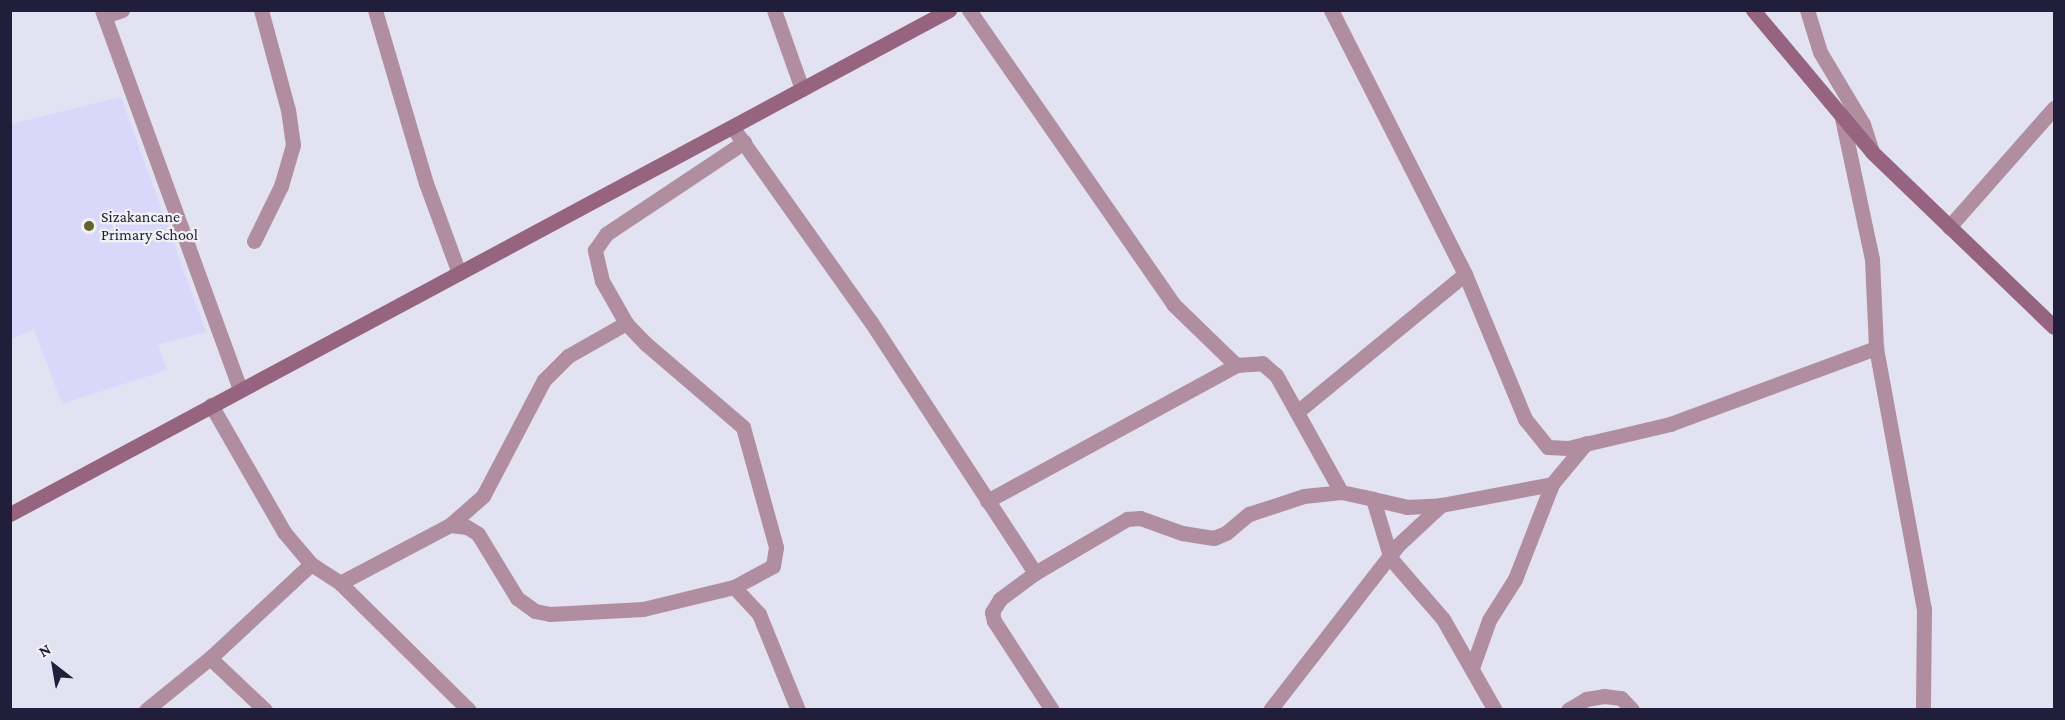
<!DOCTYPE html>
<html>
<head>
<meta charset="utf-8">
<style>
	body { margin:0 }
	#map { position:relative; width:2065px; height:720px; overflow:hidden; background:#e2e2f2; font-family:"Crimson Pro",serif }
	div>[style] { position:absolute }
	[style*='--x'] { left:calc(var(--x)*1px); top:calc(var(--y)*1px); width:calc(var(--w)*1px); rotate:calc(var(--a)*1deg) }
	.built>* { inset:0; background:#d9d8fb }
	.street>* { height:15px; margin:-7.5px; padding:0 7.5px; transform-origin:7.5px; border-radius:7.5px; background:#b18e9f }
	.secondary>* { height:15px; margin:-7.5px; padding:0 7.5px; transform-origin:7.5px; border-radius:7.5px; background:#96647e }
	.dots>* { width:16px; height:16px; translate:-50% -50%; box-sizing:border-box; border:3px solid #f1f1f1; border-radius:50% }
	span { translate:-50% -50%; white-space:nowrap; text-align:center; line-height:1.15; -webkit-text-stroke:4.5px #f1f1f1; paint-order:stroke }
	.poi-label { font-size:16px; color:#211e3c }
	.left { translate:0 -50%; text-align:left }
	.frame { position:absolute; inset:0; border:12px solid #211e3c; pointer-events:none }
	.north { position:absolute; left:24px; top:636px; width:60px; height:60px; -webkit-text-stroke:4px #f1f1f1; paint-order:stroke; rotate:329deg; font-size:16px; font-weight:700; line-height:24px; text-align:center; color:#211e3c }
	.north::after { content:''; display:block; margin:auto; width:21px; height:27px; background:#211e3c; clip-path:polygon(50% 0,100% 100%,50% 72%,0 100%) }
</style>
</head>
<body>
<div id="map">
	<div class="built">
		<i style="clip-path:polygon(121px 97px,206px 332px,158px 345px,167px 370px,62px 404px,34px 329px,11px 339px,11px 124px)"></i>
	</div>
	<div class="street">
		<i style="--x:102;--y:10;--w:404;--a:70"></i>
		<i style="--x:375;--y:10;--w:180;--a:73.6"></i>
		<i style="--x:426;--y:183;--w:96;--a:69.9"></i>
		<i style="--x:774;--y:10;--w:84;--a:70.5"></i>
		<i style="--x:969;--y:10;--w:358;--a:55.2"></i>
		<i style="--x:1173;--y:304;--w:88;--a:44.1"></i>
		<i style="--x:1331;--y:10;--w:296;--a:63.1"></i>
		<i style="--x:1465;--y:274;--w:157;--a:67.5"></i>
		<i style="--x:1525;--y:419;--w:36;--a:51"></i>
		<i style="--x:1548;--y:447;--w:20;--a:3"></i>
		<i style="--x:1568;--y:448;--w:105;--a:-13.2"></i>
		<i style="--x:1670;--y:424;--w:220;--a:-20.3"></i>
		<i style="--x:1807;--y:10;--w:44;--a:72.8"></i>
		<i style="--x:1820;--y:52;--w:84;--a:59.2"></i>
		<i style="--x:1863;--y:124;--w:29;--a:72"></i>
		<i style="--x:104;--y:16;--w:19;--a:-18"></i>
		<i style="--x:1842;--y:118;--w:144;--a:78"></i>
		<i style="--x:1872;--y:259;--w:89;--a:87.4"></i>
		<i style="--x:1876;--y:348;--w:265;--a:79.6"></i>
		<i style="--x:1924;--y:609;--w:101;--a:90.6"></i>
		<i style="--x:733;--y:128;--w:238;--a:54.6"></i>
		<i style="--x:871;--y:322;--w:300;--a:56.8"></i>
		<i style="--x:1949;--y:227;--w:159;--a:-48.6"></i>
		<i style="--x:254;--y:241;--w:61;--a:-63.9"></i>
		<i style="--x:281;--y:186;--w:43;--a:-73.7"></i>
		<i style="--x:293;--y:145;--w:35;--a:-98"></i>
		<i style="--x:288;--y:110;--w:104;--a:-105.1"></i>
		<i style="--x:211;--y:405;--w:146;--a:60.1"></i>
		<i style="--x:284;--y:532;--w:42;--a:49.8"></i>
		<i style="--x:311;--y:564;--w:35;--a:33"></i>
		<i style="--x:340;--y:583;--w:181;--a:44.6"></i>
		<i style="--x:1297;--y:412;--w:217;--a:-39.4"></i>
		<i style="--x:1373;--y:499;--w:35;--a:13"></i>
		<i style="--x:1407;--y:507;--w:34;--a:-3"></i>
		<i style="--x:1441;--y:505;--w:113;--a:-10.7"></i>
		<i style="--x:987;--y:501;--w:284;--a:-28.6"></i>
		<i style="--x:1236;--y:365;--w:26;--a:-4"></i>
		<i style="--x:1262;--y:363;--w:18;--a:41"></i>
		<i style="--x:1276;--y:375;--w:134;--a:60.9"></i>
		<i style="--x:1341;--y:492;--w:33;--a:12"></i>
		<i style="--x:1373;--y:499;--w:63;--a:73.3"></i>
		<i style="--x:1391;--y:559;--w:79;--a:49.1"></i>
		<i style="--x:1443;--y:619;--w:105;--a:60.3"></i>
		<i style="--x:450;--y:525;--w:44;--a:-41.3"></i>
		<i style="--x:483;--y:496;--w:131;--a:-62.3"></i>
		<i style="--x:544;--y:380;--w:34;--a:-45"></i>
		<i style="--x:568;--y:356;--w:67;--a:-29.6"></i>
		<i style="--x:340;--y:583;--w:124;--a:-27.8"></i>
		<i style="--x:450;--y:525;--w:17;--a:7"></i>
		<i style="--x:467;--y:527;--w:13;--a:32"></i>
		<i style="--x:478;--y:534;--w:75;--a:58.6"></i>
		<i style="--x:517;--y:598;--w:22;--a:36"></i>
		<i style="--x:535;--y:611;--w:15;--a:11"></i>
		<i style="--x:550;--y:614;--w:93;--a:-3.1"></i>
		<i style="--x:643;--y:609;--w:94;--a:-13.6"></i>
		<i style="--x:734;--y:587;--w:44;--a:-28.3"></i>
		<i style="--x:773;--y:566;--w:19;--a:-81"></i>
		<i style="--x:776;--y:547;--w:124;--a:-105.4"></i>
		<i style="--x:743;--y:427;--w:128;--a:-139.4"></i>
		<i style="--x:646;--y:344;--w:29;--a:-134"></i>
		<i style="--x:626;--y:323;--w:48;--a:-119.7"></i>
		<i style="--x:602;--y:281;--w:32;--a:-103"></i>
		<i style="--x:595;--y:250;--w:19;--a:-55"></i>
		<i style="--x:606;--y:234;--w:166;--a:-33.7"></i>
		<i style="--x:734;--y:587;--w:37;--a:47"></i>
		<i style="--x:759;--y:614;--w:104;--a:67.9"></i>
		<i style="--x:210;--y:658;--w:76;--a:43.4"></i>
		<i style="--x:1472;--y:668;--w:51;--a:-70.5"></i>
		<i style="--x:1489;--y:620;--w:49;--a:-57.6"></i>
		<i style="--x:1515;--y:579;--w:102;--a:-68.7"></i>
		<i style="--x:1552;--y:484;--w:53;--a:-50.3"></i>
		<i style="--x:146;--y:710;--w:82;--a:-39.1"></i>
		<i style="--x:210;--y:658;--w:138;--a:-42.9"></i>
		<i style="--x:1052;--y:710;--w:106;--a:-123.1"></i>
		<i style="--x:994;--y:621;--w:9;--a:-103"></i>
		<i style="--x:992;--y:612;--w:15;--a:-58"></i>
		<i style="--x:1000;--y:599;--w:44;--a:-36.6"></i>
		<i style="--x:1035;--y:573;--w:107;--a:-30.4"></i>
		<i style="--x:1127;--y:519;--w:13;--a:-4"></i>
		<i style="--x:1140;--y:518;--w:45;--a:19.7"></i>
		<i style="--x:1182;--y:533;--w:32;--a:9"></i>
		<i style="--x:1214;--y:538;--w:13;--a:-23"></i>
		<i style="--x:1226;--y:533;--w:30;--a:-40"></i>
		<i style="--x:1249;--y:514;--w:58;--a:-18.1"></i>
		<i style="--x:1304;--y:496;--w:37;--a:-6"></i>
		<i style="--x:1270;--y:710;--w:209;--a:-52.2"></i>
		<i style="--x:1398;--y:545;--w:59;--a:-42.9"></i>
		<i style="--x:1568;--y:710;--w:21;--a:-31"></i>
		<i style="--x:1586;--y:699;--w:18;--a:-9"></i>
		<i style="--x:1604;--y:696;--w:17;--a:7"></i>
		<i style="--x:1621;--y:698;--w:16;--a:47"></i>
	</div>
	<div class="secondary">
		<i style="--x:1753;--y:10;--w:185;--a:50"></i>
		<i style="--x:1872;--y:152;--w:252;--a:43.9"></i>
		<i style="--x:10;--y:514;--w:1066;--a:-28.22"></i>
	</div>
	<div class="dots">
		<i style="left:89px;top:226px;background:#64612e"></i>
	</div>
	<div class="poi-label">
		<span class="left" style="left:101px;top:226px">Sizakancane<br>Primary School</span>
	</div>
	<div class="frame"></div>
	<div class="north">N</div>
</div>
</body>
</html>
